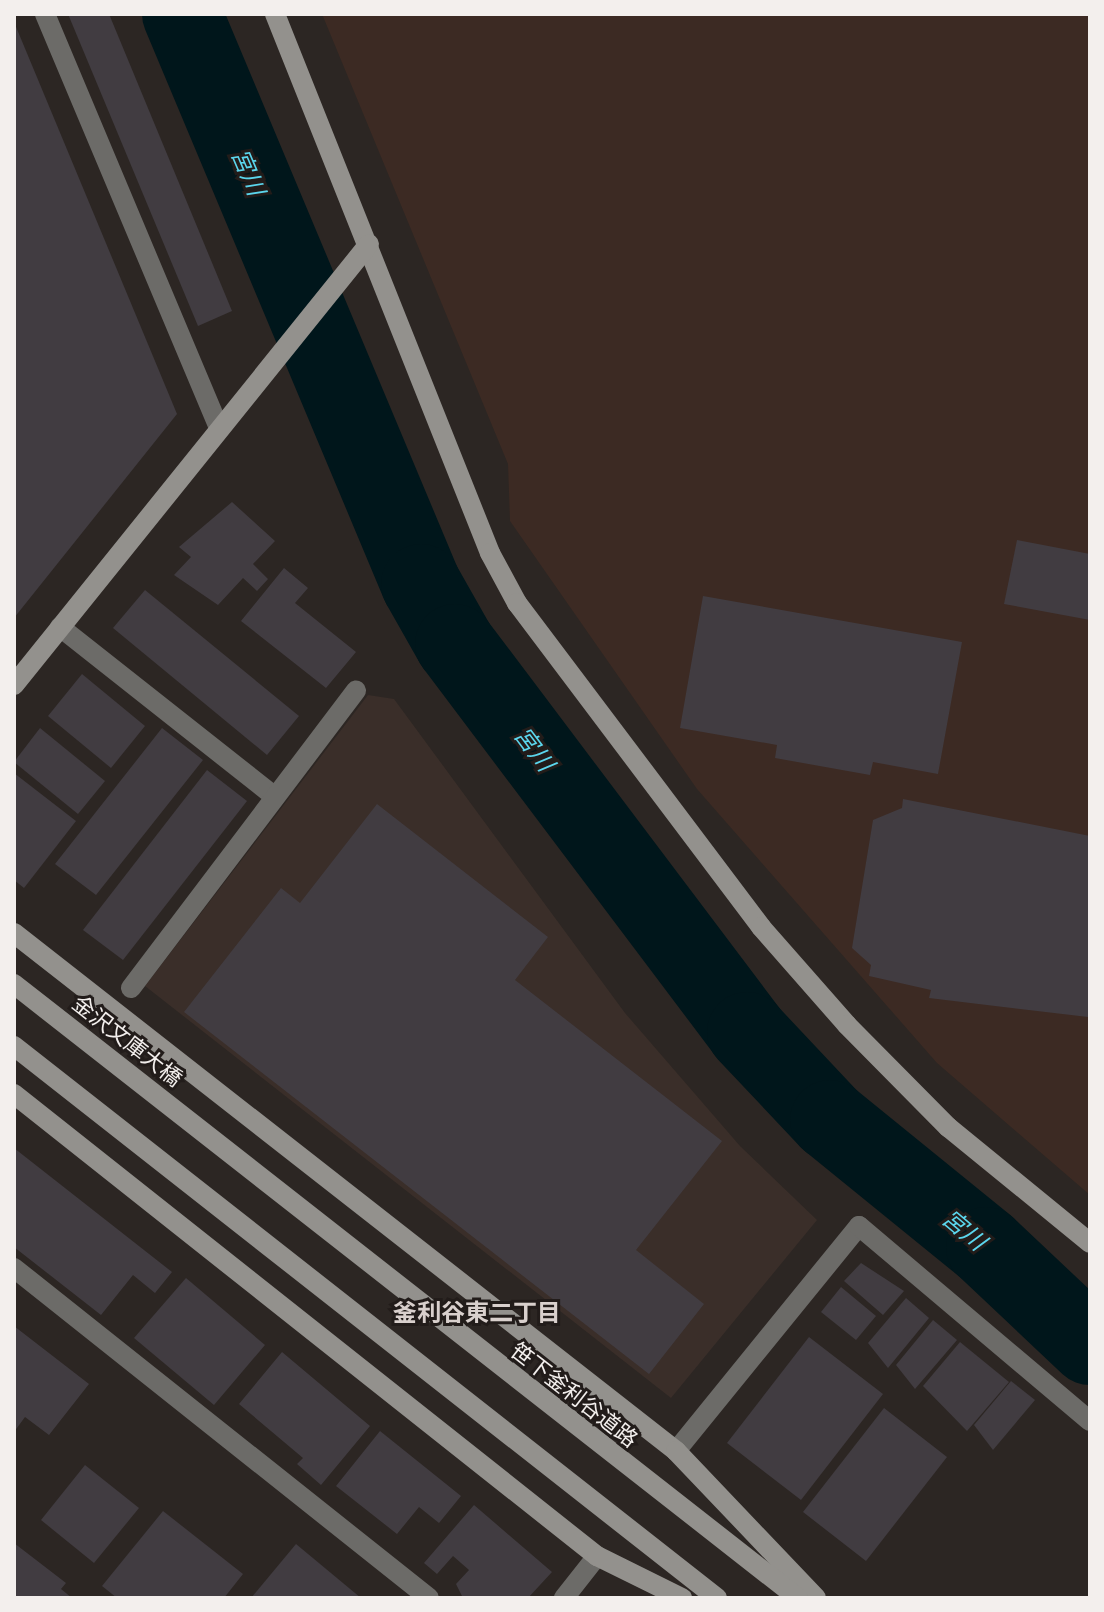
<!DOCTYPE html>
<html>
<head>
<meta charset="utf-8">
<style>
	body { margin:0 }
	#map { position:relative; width:1104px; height:1612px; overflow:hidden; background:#2c2623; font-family:Poppins,"Noto Sans JP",sans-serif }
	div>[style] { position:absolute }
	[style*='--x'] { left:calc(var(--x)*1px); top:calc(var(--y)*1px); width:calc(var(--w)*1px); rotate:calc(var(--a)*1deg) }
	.built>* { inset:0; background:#3a2e29 }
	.education>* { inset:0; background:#3c2a23 }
	.river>* { height:80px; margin:-40px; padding:0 40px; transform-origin:40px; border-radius:40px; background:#00161b }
	.building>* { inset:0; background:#413c41 }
	.lane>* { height:20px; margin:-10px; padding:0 10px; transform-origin:10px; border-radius:10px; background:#6c6b68 }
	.street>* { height:20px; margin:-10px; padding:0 10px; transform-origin:10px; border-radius:10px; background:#6c6b68 }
	.secondary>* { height:20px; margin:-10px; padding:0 10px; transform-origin:10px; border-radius:10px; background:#93918d }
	span { translate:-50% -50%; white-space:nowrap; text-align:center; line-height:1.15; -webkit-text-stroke:6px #221c1a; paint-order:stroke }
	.street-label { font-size:22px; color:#f3efed }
	.water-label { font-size:24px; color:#5bd6ed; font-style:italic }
	.neighbourhood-label { font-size:24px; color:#d9d0cd; font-weight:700 }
	.frame { position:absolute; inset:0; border:16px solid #f3efed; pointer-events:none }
</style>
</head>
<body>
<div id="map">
	<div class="built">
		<i style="clip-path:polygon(368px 695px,394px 699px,625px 1013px,740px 1146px,817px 1220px,671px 1398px,145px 986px)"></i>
	</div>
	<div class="education">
		<i style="clip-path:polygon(322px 14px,1090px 14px,1090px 1195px,937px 1063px,697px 789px,510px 521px,508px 464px)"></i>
	</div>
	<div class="river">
		<i style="--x:182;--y:14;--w:618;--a:67.25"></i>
		<i style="--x:421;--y:584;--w:69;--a:60.5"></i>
		<i style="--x:455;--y:644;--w:486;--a:53"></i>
		<i style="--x:747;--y:1032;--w:121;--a:46.7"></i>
		<i style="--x:830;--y:1120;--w:201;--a:39.1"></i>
		<i style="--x:986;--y:1247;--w:143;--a:43.3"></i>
	</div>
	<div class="building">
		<i style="clip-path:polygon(68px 14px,109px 14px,232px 311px,198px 326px)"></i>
		<i style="clip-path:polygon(14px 22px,177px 414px,14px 618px)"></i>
		<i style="clip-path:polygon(232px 502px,275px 541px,253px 564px,268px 579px,257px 591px,243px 578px,218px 605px,174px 575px,191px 557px,179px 547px)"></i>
		<i style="clip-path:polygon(1017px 540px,1090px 554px,1090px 620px,1004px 604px)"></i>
		<i style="clip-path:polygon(284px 568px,308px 588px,295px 603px,356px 652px,326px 688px,241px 621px)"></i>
		<i style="clip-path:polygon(145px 590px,299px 716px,267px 755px,113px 628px)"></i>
		<i style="clip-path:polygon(703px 596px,962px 642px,938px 774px,873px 762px,870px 775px,775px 758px,777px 745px,680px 728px)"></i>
		<i style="clip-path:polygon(82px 674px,145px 726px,111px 768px,48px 716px)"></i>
		<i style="clip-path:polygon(40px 728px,105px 781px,78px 814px,14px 762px)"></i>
		<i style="clip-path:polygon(162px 728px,203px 760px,96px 895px,55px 864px)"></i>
		<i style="clip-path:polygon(207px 770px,247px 801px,123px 960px,83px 930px)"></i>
		<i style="clip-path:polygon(14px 773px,76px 821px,24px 888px,14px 880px)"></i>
		<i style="clip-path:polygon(903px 799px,1090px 836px,1088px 1017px,929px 998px,931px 990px,869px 976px,871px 965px,852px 948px,873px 820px,902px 808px)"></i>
		<i style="clip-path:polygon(377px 804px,548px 937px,515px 980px,722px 1141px,636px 1250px,704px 1304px,649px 1374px,184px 1012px,281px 888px,300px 903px)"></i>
		<i style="clip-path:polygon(14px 1148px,172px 1272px,155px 1293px,133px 1275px,101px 1315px,14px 1247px)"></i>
		<i style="clip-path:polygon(861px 1263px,904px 1291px,883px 1315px,844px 1281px)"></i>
		<i style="clip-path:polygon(186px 1278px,265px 1345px,214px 1405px,134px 1338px)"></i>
		<i style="clip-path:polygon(841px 1287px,876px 1316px,856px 1340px,821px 1312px)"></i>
		<i style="clip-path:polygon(906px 1298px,929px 1318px,888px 1368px,868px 1343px)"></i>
		<i style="clip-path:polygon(933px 1320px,957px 1340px,915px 1389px,896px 1365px)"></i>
		<i style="clip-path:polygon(14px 1326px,89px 1384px,49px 1435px,25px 1417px,14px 1432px)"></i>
		<i style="clip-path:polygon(809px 1337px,883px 1394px,801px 1500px,727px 1443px)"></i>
		<i style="clip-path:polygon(960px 1342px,1009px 1382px,967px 1431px,923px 1386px)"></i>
		<i style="clip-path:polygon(282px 1352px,370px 1426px,321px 1485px,297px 1464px,303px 1458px,239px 1404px)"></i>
		<i style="clip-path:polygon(1011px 1381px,1035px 1400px,993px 1450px,974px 1425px)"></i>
		<i style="clip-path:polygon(884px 1408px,947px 1457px,866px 1561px,803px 1512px)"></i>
		<i style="clip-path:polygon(380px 1431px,461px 1496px,439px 1523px,419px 1507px,397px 1534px,336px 1486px)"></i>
		<i style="clip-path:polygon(85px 1465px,139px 1508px,94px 1563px,41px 1520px)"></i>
		<i style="clip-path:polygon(474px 1505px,552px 1572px,528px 1598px,463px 1598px,456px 1584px,469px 1570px,453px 1556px,437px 1574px,424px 1563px)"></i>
		<i style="clip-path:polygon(163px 1511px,243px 1574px,224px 1598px,117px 1598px,102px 1586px)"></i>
		<i style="clip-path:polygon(14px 1543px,66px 1583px,61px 1589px,72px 1598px,14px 1598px)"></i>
		<i style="clip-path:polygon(296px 1544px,361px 1598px,251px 1598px)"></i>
	</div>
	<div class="lane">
		<i style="--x:60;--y:627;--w:274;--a:38.3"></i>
		<i style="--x:131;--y:988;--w:373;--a:-52.9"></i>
	</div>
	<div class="street">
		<i style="--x:45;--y:14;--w:449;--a:67.2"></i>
		<i style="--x:14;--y:1268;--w:530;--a:38.49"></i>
		<i style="--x:676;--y:1451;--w:290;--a:-50.9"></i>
		<i style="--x:859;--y:1226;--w:302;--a:40.2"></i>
		<i style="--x:564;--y:1598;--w:53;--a:-51.8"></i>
	</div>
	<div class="secondary">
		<i style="--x:275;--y:14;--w:580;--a:68.25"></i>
		<i style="--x:490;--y:553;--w:57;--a:61.6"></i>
		<i style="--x:517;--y:603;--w:406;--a:53"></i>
		<i style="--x:761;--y:927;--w:130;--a:48.7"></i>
		<i style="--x:847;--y:1025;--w:144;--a:45.3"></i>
		<i style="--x:948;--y:1127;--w:183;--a:39.2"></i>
		<i style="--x:14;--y:685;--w:566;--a:-51.17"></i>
		<i style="--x:14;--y:933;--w:841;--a:38.04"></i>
		<i style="--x:676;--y:1451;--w:203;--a:46.4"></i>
		<i style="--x:14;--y:984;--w:996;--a:38.07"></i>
		<i style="--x:14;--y:1046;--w:894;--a:38.14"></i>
		<i style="--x:14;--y:1094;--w:744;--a:38.4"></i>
		<i style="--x:597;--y:1556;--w:95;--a:26.3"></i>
	</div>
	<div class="street-label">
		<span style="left:127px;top:1041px;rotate:38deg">金沢文庫大橋</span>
		<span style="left:574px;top:1395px;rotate:38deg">笹下釜利谷道路</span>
	</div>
	<div class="water-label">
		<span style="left:248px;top:172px;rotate:67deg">宮川</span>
		<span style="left:534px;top:749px;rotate:53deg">宮川</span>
		<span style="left:964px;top:1230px;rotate:40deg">宮川</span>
	</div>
	<div class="neighbourhood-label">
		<span style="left:477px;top:1313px">釜利谷東二丁目</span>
	</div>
	<div class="frame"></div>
</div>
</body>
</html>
